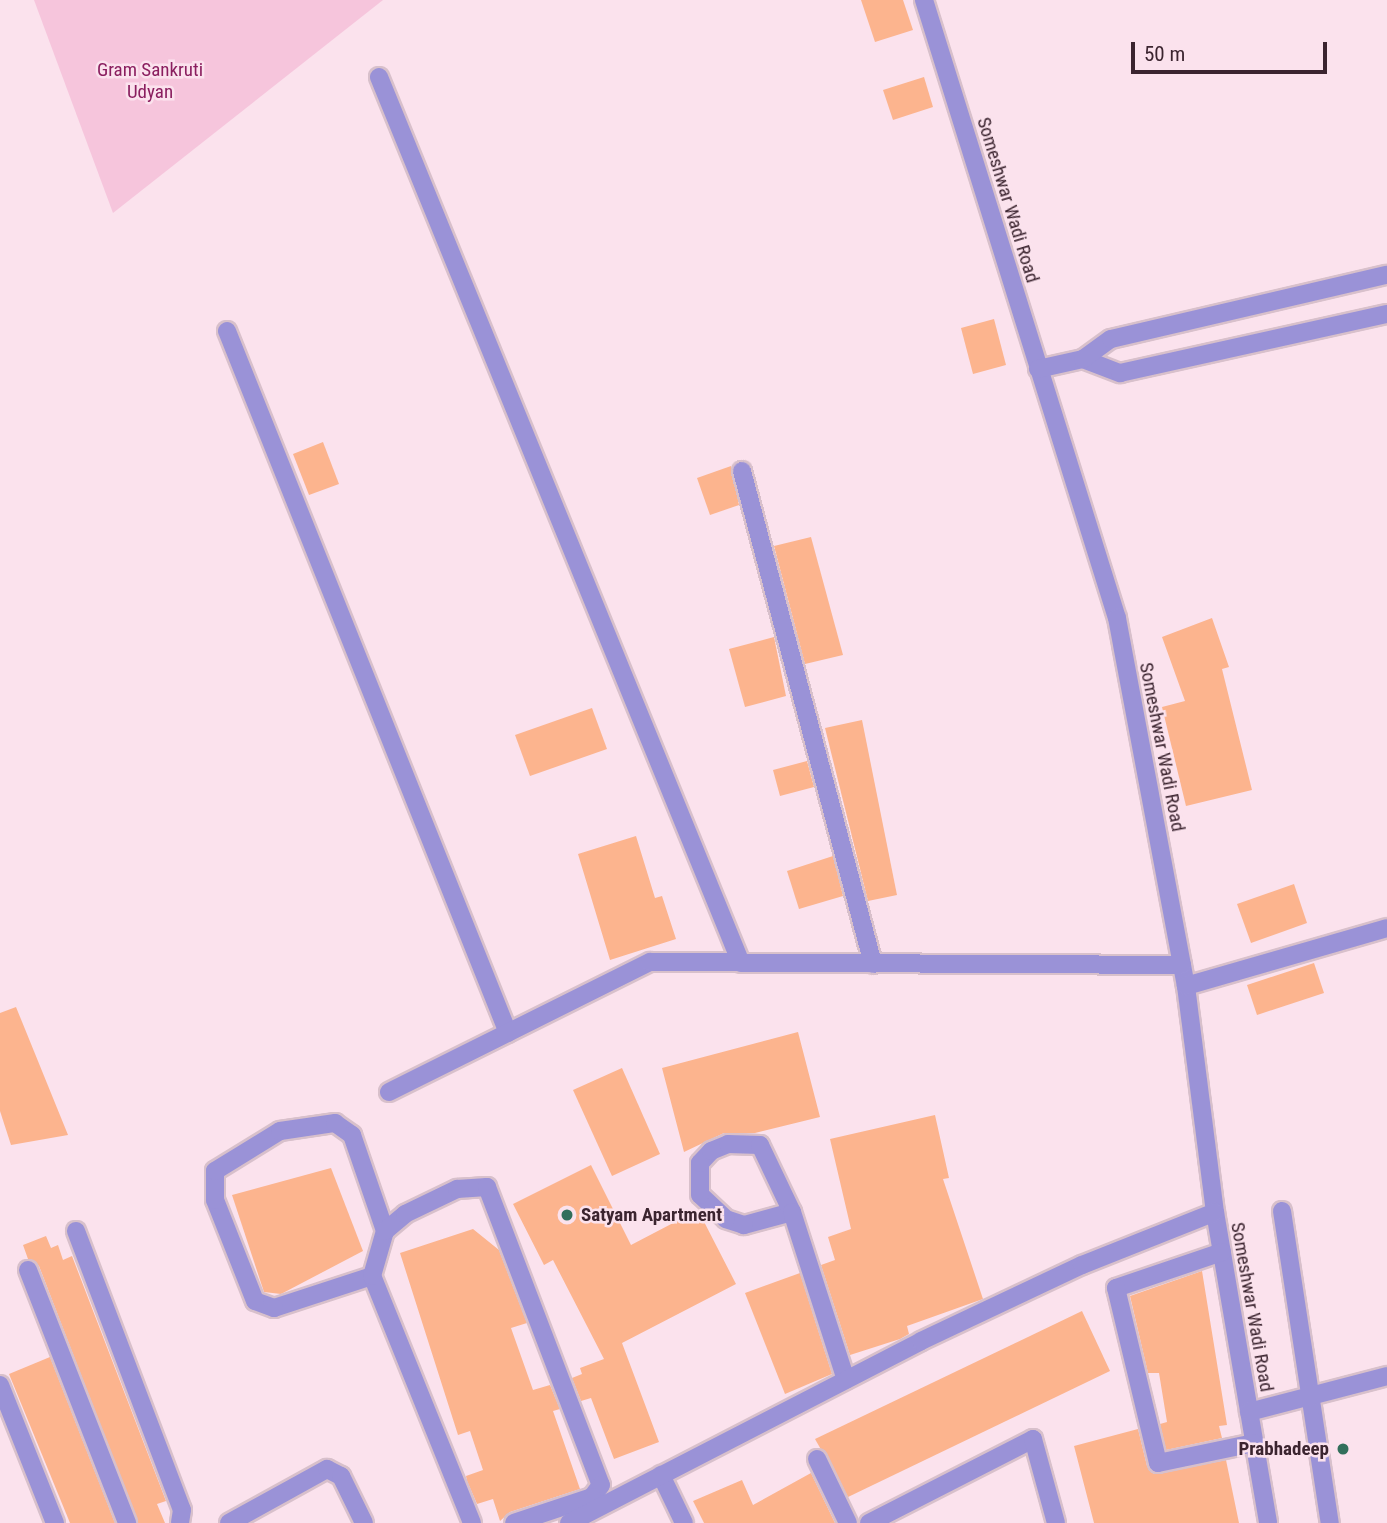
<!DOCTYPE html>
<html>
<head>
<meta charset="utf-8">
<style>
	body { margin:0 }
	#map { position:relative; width:1387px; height:1523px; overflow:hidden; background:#fbe2ed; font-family:"Roboto Condensed",sans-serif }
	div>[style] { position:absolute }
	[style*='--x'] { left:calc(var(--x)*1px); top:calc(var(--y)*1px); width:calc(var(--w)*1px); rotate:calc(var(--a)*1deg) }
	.green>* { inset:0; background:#f6c5dc }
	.building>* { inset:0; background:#fcb48e }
	.roads { filter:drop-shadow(2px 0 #d8c0cb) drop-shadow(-2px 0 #d8c0cb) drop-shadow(0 2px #d8c0cb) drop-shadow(0 -2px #d8c0cb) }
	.minor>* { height:18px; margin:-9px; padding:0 9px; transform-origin:9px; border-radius:9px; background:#9a92d7 }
	.dots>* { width:19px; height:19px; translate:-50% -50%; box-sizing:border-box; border:4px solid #fbe2ed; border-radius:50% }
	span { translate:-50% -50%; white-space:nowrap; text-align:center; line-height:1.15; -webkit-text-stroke:5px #fbe2ed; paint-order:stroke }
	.park-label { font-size:19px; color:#8a1e5f }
	.street-label { font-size:19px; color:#3b242f }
	.poi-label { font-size:19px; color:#3b242f; font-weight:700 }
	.left { translate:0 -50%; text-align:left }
	.right { translate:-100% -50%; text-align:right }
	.scale { position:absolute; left:1131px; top:42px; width:196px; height:32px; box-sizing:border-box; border:4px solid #3b242f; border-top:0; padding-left:9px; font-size:21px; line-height:24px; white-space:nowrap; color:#3b242f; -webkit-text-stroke:5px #fbe2ed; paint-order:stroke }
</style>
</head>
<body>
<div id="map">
	<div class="green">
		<i style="clip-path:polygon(34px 0,383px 0,113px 213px)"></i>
	</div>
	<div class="building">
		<i style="clip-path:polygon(861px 0,903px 0,913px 30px,875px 42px)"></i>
		<i style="clip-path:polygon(924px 77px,933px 107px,893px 120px,883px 90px)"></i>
		<i style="clip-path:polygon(994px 319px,1006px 365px,973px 374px,961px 328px)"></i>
		<i style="clip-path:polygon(323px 442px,339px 484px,309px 495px,293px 454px)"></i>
		<i style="clip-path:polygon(731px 466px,739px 505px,710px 515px,697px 478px)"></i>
		<i style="clip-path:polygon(811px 537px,843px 655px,805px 664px,774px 546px)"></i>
		<i style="clip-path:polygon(1212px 618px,1229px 667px,1222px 669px,1252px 790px,1186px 806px,1162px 707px,1185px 701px,1162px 637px)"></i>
		<i style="clip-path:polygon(774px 637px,786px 696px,745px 707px,729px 649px)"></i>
		<i style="clip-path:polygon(592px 708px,607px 749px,530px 776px,515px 735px)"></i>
		<i style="clip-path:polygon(862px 720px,897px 895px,868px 901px,825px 728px)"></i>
		<i style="clip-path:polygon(807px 761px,814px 787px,780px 796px,773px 770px)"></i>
		<i style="clip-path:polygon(636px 836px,655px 898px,662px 896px,676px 939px,610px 960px,578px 854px)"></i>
		<i style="clip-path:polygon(833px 856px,843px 896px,799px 909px,787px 871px)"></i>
		<i style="clip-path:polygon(1294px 884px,1307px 923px,1251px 943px,1237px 904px)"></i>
		<i style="clip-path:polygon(1314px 963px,1324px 993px,1257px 1015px,1247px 985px)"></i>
		<i style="clip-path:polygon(16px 1007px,68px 1135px,11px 1145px,0 1111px,0 1013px)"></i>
		<i style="clip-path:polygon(798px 1032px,820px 1117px,755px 1133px,724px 1133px,684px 1152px,662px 1068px)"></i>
		<i style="clip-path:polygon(622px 1068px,660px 1154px,612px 1176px,573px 1090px)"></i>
		<i style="clip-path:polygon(935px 1115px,949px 1178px,943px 1179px,983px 1299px,907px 1326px,909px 1334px,900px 1339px,850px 1355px,821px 1265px,835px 1260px,828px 1237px,851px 1229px,830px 1139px)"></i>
		<i style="clip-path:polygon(591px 1165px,631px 1245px,698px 1210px,736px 1284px,622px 1343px,659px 1442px,614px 1459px,591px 1398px,581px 1401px,572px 1378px,582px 1374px,580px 1368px,604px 1359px,553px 1260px,544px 1265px,513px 1204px)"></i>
		<i style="clip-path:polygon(331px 1168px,363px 1251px,281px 1294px,264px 1292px,232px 1195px)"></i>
		<i style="clip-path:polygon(473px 1229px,499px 1250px,527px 1323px,511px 1328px,533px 1390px,550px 1385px,560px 1409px,553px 1411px,580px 1489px,510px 1512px,500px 1521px,493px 1499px,477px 1504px,467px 1481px,466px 1476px,483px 1470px,470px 1431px,458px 1435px,400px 1253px)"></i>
		<i style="clip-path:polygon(46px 1236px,51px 1248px,58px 1245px,63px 1260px,72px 1256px,166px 1501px,157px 1504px,165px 1523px,138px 1523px,39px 1266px,28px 1259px,23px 1245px)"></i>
		<i style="clip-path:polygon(1202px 1271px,1227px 1425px,1219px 1426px,1222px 1438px,1166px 1450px,1160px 1424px,1167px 1422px,1159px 1373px,1148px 1373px,1130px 1296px)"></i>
		<i style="clip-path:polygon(800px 1273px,832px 1374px,785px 1394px,745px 1293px)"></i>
		<i style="clip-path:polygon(1082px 1311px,1110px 1371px,848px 1497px,815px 1439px)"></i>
		<i style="clip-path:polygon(50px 1357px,115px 1523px,70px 1523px,9px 1374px)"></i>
		<i style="clip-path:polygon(1138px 1429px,1147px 1466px,1154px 1474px,1226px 1460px,1239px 1523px,1094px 1523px,1074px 1446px)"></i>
		<i style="clip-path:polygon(811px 1473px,835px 1523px,704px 1523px,693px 1501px,742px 1480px,753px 1505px)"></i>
	</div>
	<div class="roads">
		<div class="minor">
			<i style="--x:924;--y:0;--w:647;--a:72.66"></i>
			<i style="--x:1117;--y:618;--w:374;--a:79.4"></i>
			<i style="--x:1186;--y:986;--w:228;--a:82.7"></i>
			<i style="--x:1215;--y:1212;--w:315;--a:80.3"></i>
			<i style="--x:379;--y:77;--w:957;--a:67.78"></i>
			<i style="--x:227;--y:331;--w:756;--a:68.18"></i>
			<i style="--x:1083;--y:359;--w:40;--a:21"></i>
			<i style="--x:1120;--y:373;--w:273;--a:-12.5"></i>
			<i style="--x:1038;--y:369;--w:46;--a:-12.5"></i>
			<i style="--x:1083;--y:359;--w:34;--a:-36"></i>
			<i style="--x:1111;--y:339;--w:283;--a:-13.1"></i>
			<i style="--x:742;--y:471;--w:510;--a:75.12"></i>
			<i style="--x:1186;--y:986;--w:209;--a:-16.1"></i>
			<i style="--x:389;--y:1092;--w:292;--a:-26.5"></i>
			<i style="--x:650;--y:962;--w:532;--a:0.32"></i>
			<i style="--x:1282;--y:1211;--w:316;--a:81.3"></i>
			<i style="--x:792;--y:1212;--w:50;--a:164.8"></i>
			<i style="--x:744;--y:1225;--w:19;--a:-162"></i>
			<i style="--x:726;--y:1219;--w:35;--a:-137"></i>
			<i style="--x:700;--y:1195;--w:32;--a:-90"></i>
			<i style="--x:700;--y:1163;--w:16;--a:-47"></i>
			<i style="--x:711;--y:1151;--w:18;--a:-22"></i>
			<i style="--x:728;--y:1144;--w:32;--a:2"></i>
			<i style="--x:760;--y:1145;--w:74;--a:64.5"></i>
			<i style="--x:792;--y:1212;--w:176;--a:72.2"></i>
			<i style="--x:76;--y:1231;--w:298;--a:69.2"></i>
			<i style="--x:182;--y:1510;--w:13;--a:99"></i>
			<i style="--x:1222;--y:1252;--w:112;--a:161.2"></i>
			<i style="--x:1116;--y:1288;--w:180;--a:76.5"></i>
			<i style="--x:1158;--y:1463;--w:98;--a:-11.8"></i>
			<i style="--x:28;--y:1270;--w:272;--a:68.6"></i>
			<i style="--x:372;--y:1276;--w:103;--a:161.9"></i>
			<i style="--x:274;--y:1308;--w:20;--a:-160"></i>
			<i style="--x:255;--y:1301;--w:109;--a:-111.6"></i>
			<i style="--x:215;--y:1200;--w:29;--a:-90"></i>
			<i style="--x:215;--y:1171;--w:76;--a:-31.6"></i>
			<i style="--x:280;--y:1131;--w:56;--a:-8.3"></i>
			<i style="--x:335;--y:1123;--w:21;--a:35"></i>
			<i style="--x:352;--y:1135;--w:102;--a:71"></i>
			<i style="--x:0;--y:1385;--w:149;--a:68.3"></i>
			<i style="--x:1249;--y:1412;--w:143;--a:-14.6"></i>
			<i style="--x:817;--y:1459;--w:71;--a:64.2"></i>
			<i style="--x:661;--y:1475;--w:53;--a:64.4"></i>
			<i style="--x:229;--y:1523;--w:112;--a:-28.9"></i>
			<i style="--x:327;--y:1469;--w:16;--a:27"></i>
			<i style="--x:341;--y:1476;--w:52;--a:63.9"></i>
			<i style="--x:472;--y:1523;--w:266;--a:-112"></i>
			<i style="--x:372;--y:1276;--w:47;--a:-73.9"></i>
			<i style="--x:385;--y:1231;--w:26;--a:-40"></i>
			<i style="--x:405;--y:1214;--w:58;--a:-25.7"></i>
			<i style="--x:457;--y:1189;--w:30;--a:-4"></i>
			<i style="--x:487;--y:1187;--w:319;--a:69.1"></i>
			<i style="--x:601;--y:1485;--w:15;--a:127"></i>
			<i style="--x:592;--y:1497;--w:82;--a:161.6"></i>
			<i style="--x:569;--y:1523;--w:396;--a:-27.3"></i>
			<i style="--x:921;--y:1341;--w:178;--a:-25.3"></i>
			<i style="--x:1082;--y:1265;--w:143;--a:-21.7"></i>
			<i style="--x:869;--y:1523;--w:184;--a:-27.1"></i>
			<i style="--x:1033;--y:1439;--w:87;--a:74.7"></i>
		</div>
	</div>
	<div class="dots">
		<i style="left:567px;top:1215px;background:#326f5b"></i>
		<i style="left:1343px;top:1449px;background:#326f5b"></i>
	</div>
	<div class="park-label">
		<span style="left:150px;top:81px">Gram Sankruti<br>Udyan</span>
	</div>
	<div class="street-label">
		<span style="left:1008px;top:200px;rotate:73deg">Someshwar Wadi Road</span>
		<span style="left:1162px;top:747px;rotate:79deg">Someshwar Wadi Road</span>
		<span style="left:1252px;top:1307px;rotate:80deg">Someshwar Wadi Road</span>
	</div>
	<div class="poi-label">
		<span class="left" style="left:581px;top:1215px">Satyam Apartment</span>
		<span class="right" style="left:1329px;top:1449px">Prabhadeep</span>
	</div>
	<div class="scale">50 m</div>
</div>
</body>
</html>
